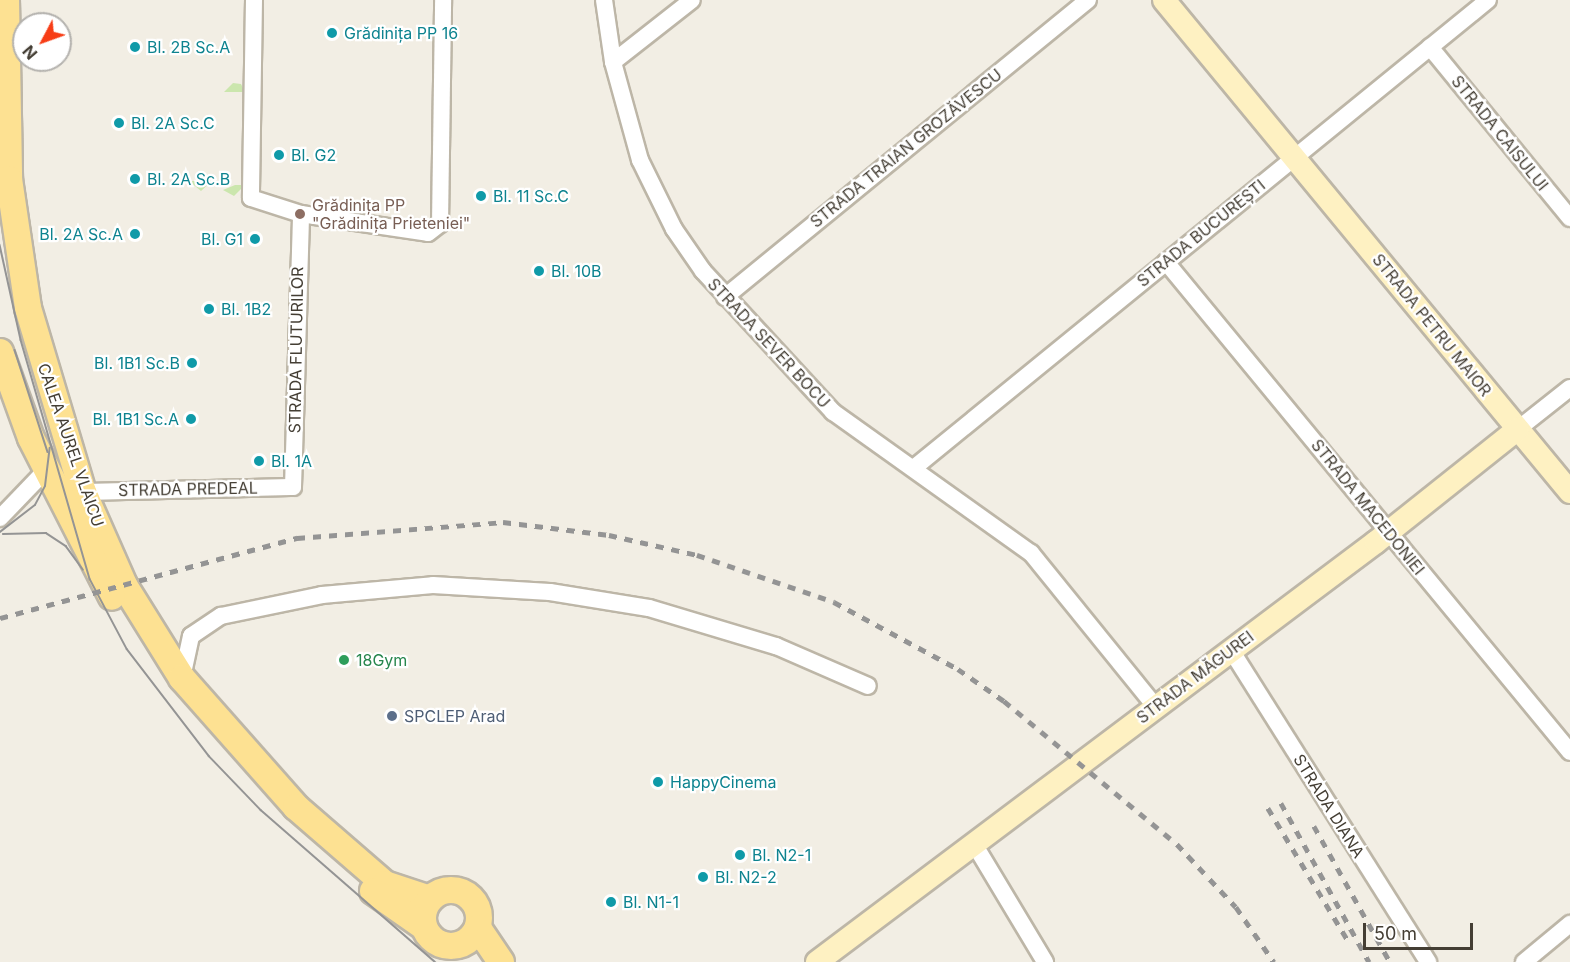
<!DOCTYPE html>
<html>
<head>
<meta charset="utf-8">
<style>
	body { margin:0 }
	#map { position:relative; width:1570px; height:962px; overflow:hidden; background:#f2eee4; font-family:Inter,sans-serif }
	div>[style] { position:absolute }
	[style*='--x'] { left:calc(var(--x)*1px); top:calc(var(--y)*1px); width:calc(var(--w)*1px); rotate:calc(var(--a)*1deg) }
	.green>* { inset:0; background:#cbe6ad }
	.roads { filter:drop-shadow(2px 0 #bdb6a7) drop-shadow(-2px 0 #bdb6a7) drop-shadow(0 2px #bdb6a7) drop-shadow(0 -2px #bdb6a7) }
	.street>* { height:16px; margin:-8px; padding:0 8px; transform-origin:8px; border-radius:8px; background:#fff }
	.secondary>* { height:22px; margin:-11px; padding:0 11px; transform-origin:11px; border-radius:11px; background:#fef1c2 }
	.primary>* { height:26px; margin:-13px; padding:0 13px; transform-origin:13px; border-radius:13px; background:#fde192 }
	.primary>.ring { margin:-13px; padding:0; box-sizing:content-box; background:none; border:26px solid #fde192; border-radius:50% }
	.tram>* { height:1.5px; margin:-0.75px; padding:0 0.75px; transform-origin:0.75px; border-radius:0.75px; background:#949494 }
	.rail>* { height:4.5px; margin-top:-2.25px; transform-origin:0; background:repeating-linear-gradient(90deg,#949494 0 8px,transparent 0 16px) }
	.dots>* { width:16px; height:16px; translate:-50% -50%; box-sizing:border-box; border:3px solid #fff; border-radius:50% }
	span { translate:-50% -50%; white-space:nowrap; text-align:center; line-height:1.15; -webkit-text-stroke:4.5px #fff; paint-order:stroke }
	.culture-label { font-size:16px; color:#0d838f }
	.left { translate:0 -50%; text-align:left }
	.right { translate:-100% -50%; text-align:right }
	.street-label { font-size:16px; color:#443e34 }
	.education-label { font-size:16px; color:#785e54 }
	.leisure-label { font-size:16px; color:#27864d }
	.service-label { font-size:16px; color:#4e5e75 }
	.north { position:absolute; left:12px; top:12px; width:60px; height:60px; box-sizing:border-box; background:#fff; border:2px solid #b4b2ae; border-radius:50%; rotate:229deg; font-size:16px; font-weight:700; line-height:24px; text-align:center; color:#443e34 }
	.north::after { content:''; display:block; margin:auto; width:21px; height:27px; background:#f73d16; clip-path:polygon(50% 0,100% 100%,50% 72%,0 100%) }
	.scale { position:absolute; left:1363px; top:923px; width:110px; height:27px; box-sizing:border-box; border:3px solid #443e34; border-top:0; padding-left:8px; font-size:18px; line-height:21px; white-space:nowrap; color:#443e34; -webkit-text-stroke:4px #fff; paint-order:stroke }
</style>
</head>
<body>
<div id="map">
	<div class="green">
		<i style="clip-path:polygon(233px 83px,241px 84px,245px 92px,224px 92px)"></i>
		<i style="clip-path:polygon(189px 181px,212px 181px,201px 191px)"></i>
		<i style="clip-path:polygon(245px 185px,234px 196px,223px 190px,235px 185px)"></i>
	</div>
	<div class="roads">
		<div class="street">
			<i style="--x:254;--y:0;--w:198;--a:90.9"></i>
			<i style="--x:251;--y:198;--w:52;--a:17.7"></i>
			<i style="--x:301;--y:214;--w:128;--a:8.5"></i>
			<i style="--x:428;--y:233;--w:15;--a:-37"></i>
			<i style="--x:440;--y:224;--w:224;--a:-89.2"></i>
			<i style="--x:604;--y:0;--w:63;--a:81.7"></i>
			<i style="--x:613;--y:62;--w:102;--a:74.6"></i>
			<i style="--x:640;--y:160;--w:77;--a:63.8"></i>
			<i style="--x:674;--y:229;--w:51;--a:55.4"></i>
			<i style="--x:703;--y:271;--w:192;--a:47.3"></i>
			<i style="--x:833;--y:412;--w:243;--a:35.5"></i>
			<i style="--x:1031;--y:553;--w:197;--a:51"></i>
			<i style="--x:1430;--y:47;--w:221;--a:50.7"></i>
			<i style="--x:613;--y:62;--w:100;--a:-38.1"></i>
			<i style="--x:1166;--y:262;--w:635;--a:50.49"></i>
			<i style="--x:725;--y:297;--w:469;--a:-39.3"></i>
			<i style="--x:1518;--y:429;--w:66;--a:-38.3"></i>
			<i style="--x:915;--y:467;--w:739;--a:-39.18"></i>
			<i style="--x:83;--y:492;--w:210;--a:-1.4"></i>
			<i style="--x:293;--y:487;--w:273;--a:-88.3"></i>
			<i style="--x:0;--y:518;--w:66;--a:-46.2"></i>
			<i style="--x:1231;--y:650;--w:369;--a:57.7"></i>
			<i style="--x:182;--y:678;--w:43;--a:-77.9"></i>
			<i style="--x:191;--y:636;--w:36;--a:-34"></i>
			<i style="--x:221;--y:616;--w:103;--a:-11.7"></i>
			<i style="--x:322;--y:595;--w:111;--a:-5.1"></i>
			<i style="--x:433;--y:585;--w:117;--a:3.4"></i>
			<i style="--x:550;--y:592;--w:100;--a:9.2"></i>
			<i style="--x:649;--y:608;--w:133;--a:16.7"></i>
			<i style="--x:776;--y:646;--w:100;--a:23.5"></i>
			<i style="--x:973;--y:842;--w:140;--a:59"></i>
			<i style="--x:1524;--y:962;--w:60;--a:-39.6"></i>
		</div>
		<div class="secondary">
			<i style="--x:1164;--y:0;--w:638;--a:50.47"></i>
			<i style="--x:817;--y:962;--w:699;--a:-36.92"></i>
			<i style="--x:1376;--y:542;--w:181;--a:-38.5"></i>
		</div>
		<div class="primary">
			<i style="--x:6;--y:0;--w:179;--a:89"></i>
			<i style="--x:9;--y:179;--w:130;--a:81.6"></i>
			<i style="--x:28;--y:308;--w:192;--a:73.4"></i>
			<i style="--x:83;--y:492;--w:102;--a:66.2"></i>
			<i style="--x:124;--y:585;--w:110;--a:58.1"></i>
			<i style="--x:182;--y:678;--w:172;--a:48.5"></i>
			<i style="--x:296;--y:807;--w:118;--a:40.9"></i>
			<i style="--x:385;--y:884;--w:47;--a:18.4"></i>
			<i style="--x:0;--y:352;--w:91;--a:70.2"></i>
			<i style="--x:31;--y:438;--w:178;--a:63"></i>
			<i class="ring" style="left:423px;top:890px;width:30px;height:30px"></i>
			<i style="--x:373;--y:891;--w:61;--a:35"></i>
			<i style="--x:478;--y:928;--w:41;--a:55.9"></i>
		</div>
	</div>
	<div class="tram">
		<i style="--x:0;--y:245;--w:97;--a:77.5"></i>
		<i style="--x:21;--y:340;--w:249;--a:73.9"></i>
		<i style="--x:90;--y:579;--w:79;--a:62.1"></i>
		<i style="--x:127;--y:649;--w:135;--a:52.5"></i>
		<i style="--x:209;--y:756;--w:75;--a:46.1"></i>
		<i style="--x:261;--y:810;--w:231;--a:41.1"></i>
		<i style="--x:15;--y:350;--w:107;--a:72.1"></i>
		<i style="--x:0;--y:532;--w:44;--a:-37.6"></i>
		<i style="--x:35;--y:505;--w:21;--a:-62"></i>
		<i style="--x:45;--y:486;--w:38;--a:-83"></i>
		<i style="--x:3;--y:534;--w:43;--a:-1.3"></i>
		<i style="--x:46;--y:533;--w:24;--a:33"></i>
		<i style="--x:66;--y:546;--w:29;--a:54"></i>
	</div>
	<div class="rail">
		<i style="--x:0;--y:618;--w:308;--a:-15.1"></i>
		<i style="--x:297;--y:538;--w:207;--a:-4.4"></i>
		<i style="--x:503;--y:522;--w:107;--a:7"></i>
		<i style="--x:609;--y:535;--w:90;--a:12.8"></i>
		<i style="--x:697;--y:555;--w:145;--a:18.9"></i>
		<i style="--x:834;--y:602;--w:141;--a:28.4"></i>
		<i style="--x:958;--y:669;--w:56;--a:34.8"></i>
		<i style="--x:1004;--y:701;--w:224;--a:39.6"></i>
		<i style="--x:1177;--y:844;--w:86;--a:46.9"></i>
		<i style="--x:1236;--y:907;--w:67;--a:55.4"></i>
		<i style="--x:1281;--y:803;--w:182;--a:61"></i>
		<i style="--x:1268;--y:808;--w:159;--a:58.9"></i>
		<i style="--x:1314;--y:826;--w:156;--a:60.8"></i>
	</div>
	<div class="dots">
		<i style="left:332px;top:33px;background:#0f9aa8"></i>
		<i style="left:135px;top:47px;background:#0f9aa8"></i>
		<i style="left:119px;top:123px;background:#0f9aa8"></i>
		<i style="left:279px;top:155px;background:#0f9aa8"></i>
		<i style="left:135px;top:179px;background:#0f9aa8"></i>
		<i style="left:481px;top:196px;background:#0f9aa8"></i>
		<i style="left:300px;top:214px;background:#8d6e63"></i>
		<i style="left:135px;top:234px;background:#0f9aa8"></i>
		<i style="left:255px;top:239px;background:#0f9aa8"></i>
		<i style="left:539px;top:271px;background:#0f9aa8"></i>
		<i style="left:209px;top:309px;background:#0f9aa8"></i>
		<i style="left:192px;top:363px;background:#0f9aa8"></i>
		<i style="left:191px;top:419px;background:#0f9aa8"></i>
		<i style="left:259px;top:461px;background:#0f9aa8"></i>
		<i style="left:344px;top:660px;background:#2e9e5b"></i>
		<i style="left:392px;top:716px;background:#5c6f8a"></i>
		<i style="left:658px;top:782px;background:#0f9aa8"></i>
		<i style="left:740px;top:855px;background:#0f9aa8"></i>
		<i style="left:703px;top:877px;background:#0f9aa8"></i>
		<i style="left:611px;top:902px;background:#0f9aa8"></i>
	</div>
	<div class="culture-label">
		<span class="left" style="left:344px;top:33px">Grădinița PP 16</span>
		<span class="left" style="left:147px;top:47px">Bl. 2B Sc.A</span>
		<span class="left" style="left:131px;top:123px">Bl. 2A Sc.C</span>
		<span class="left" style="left:291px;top:155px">Bl. G2</span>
		<span class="left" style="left:147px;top:179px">Bl. 2A Sc.B</span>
		<span class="left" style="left:493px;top:196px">Bl. 11 Sc.C</span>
		<span class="right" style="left:123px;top:234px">Bl. 2A Sc.A</span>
		<span class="right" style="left:243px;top:239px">Bl. G1</span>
		<span class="left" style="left:551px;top:271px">Bl. 10B</span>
		<span class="left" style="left:221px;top:309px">Bl. 1B2</span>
		<span class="right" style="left:180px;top:363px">Bl. 1B1 Sc.B</span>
		<span class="right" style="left:179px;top:419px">Bl. 1B1 Sc.A</span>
		<span class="left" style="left:271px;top:461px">Bl. 1A</span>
		<span class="left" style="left:670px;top:782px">HappyCinema</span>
		<span class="left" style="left:752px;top:855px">Bl. N2-1</span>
		<span class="left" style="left:715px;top:877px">Bl. N2-2</span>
		<span class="left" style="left:623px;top:902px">Bl. N1-1</span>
	</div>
	<div class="street-label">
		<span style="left:1500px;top:133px;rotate:51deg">STRADA CAISULUI</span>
		<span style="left:906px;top:148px;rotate:-39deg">STRADA TRAIAN GROZĂVESCU</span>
		<span style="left:1201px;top:233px;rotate:-39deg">STRADA BUCUREȘTI</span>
		<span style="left:1432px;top:325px;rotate:51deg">STRADA PETRU MAIOR</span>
		<span style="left:769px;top:343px;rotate:47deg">STRADA SEVER BOCU</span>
		<span style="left:296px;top:350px;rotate:-89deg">STRADA FLUTURILOR</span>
		<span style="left:71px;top:445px;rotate:71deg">CALEA AUREL VLAICU</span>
		<span style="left:188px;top:489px;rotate:-1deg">STRADA PREDEAL</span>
		<span style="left:1368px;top:507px;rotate:51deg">STRADA MACEDONIEI</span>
		<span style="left:1195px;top:677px;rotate:-37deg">STRADA MĂGUREI</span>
		<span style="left:1329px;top:806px;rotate:58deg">STRADA DIANA</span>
	</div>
	<div class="education-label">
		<span class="left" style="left:312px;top:214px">Grădinița PP<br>"Grădinița Prieteniei"</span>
	</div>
	<div class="leisure-label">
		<span class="left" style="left:356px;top:660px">18Gym</span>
	</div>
	<div class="service-label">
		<span class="left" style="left:404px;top:716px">SPCLEP Arad</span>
	</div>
	<div class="north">N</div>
	<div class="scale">50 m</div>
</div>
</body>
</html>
